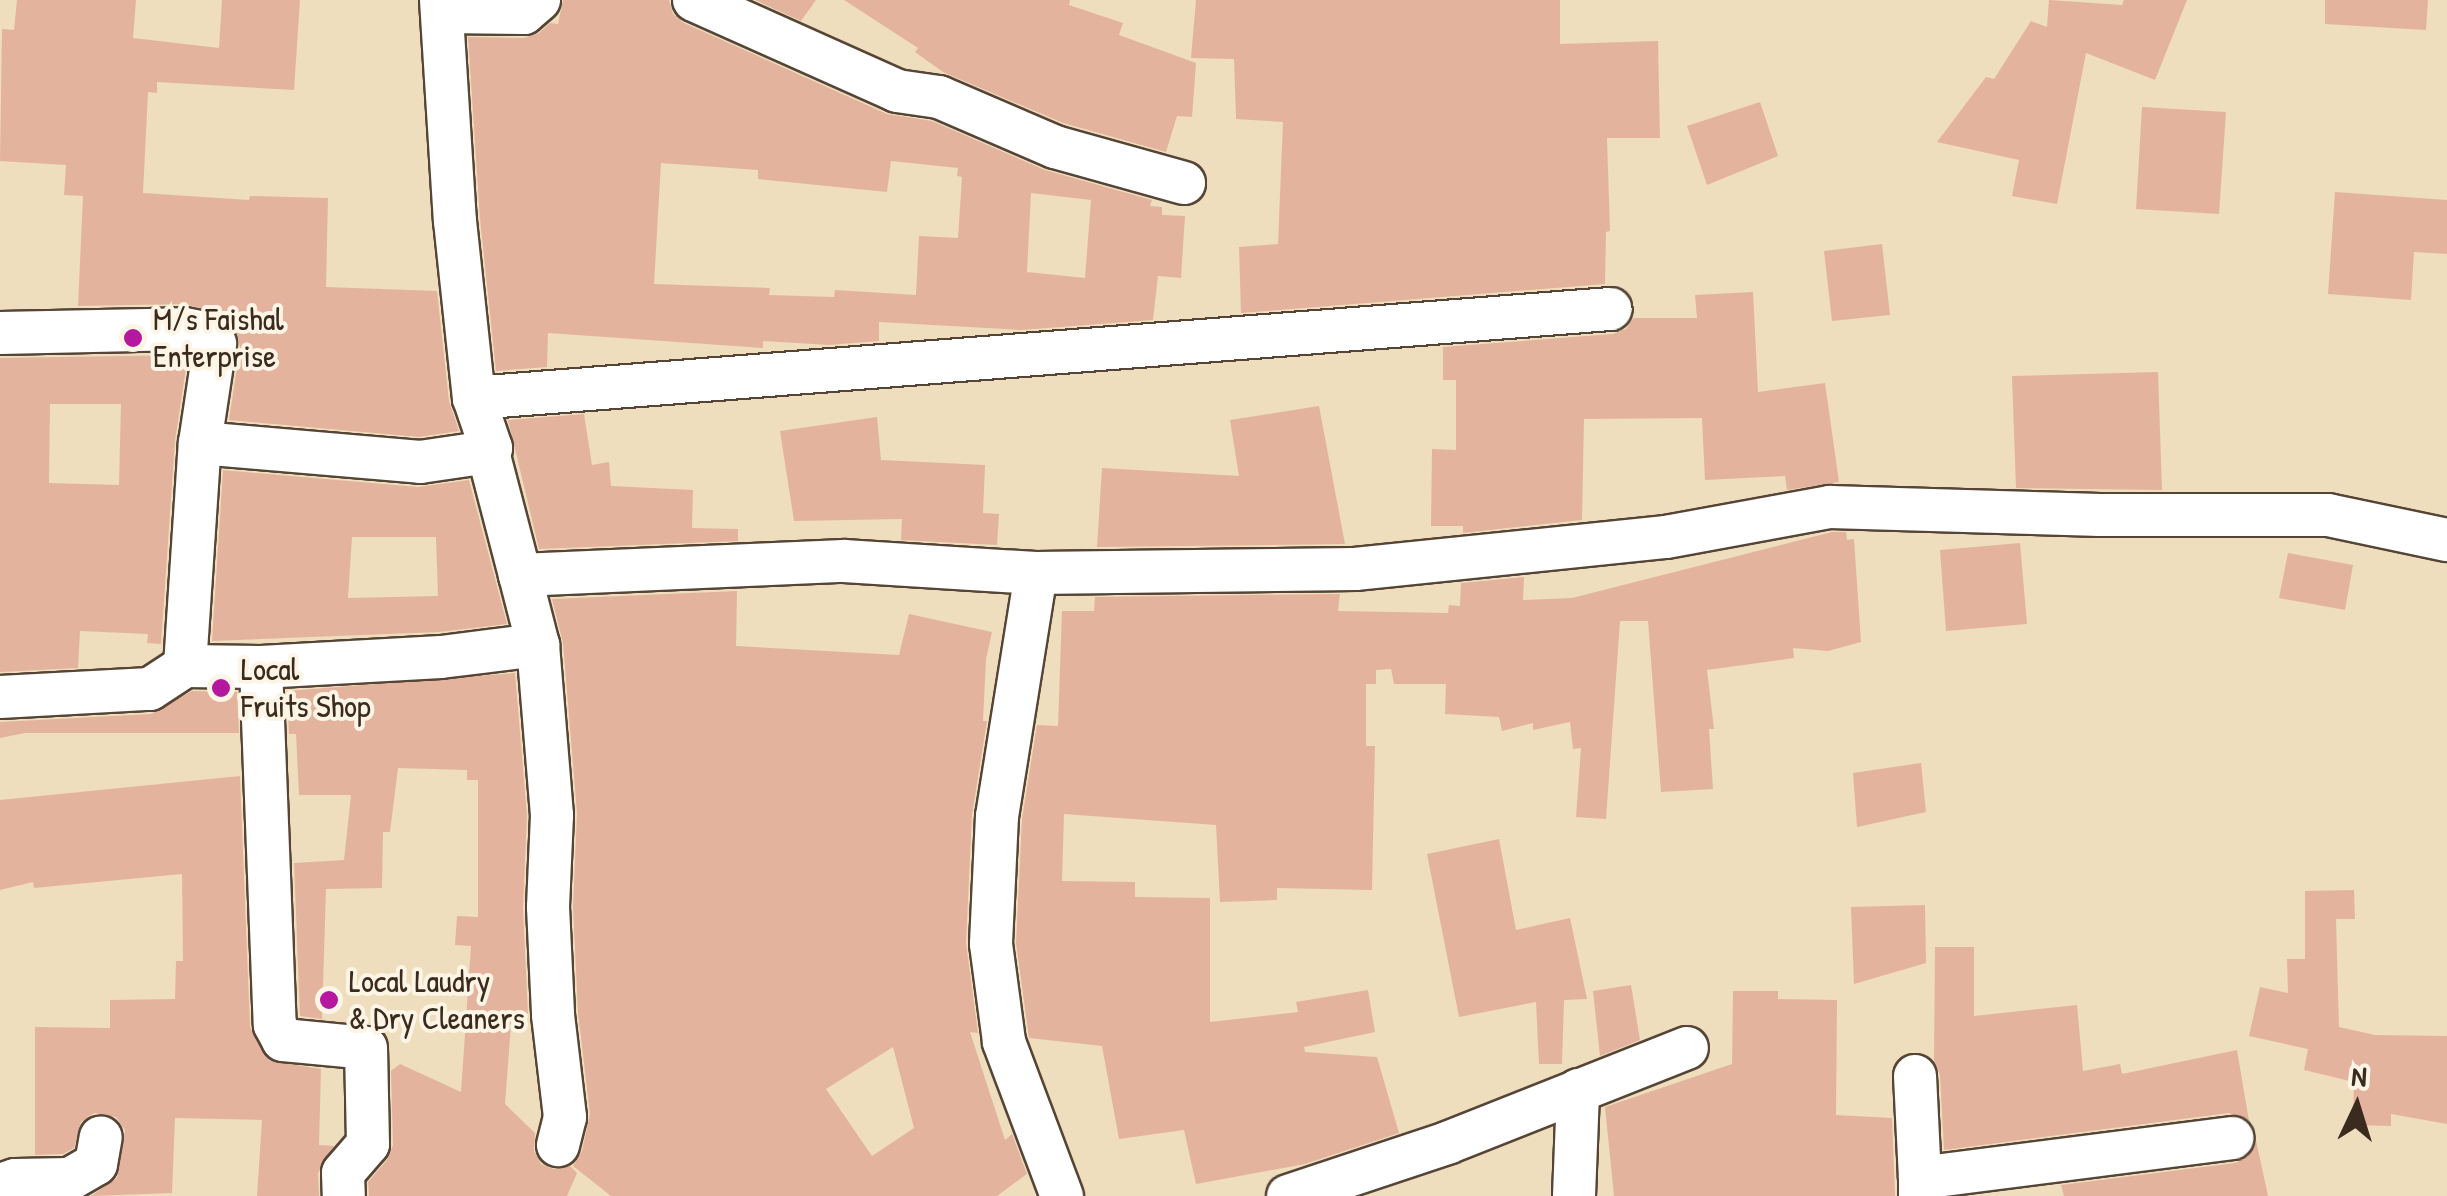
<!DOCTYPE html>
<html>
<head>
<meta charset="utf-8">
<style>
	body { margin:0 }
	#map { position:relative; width:2447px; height:1196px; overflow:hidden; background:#eedebd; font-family:"Patrick Hand",sans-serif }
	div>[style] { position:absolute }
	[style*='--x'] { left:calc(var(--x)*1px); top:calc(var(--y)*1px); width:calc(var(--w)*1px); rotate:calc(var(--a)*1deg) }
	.building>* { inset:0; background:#e4b39e }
	.roads { filter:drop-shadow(2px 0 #564536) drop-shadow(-2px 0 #564536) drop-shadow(0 2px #564536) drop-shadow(0 -2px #564536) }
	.minor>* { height:42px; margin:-21px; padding:0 21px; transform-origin:21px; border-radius:21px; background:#fff }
	.dots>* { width:28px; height:28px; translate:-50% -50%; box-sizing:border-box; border:5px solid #fcf5e5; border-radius:50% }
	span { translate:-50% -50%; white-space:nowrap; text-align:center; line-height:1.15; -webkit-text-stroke:8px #fcf5e5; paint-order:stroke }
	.poi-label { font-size:32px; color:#3b2a1e }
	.left { translate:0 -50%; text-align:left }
	.north { position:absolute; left:2307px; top:1056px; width:100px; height:100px; -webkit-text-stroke:8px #fcf5e5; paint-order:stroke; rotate:4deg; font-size:28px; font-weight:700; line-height:40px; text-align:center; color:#3b2a1e }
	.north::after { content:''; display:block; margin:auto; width:35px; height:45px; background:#3b2a1e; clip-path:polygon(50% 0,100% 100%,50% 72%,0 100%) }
</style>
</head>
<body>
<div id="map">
	<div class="building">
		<i style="clip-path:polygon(17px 0,136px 0,133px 38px,219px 48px,222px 0,300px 0,294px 90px,157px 82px,157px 93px,148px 92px,143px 193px,249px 200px,250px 196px,328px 198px,326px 287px,437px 291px,449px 401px,459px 431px,419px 437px,229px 420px,240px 347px,237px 333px,224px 314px,184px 304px,78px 306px,83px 196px,64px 195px,66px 165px,0 161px,2px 29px,14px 30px)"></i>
		<i style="clip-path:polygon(evenodd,563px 0,669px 0,673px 14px,684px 23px,887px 114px,932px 121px,1045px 170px,1152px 200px,1150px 206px,1162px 207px,1162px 215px,1185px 216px,1181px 278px,1158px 276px,1153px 320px,1021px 330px,879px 322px,879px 341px,829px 345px,763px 341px,763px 348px,548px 333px,547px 367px,496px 371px,480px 219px,468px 37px,524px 38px,539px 33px,550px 23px,558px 24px,563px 0,891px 161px,958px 168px,957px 176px,962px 177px,958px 238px,919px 236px,916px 295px,835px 290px,834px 297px,769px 295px,770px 288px,654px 284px,661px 163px,758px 170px,758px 179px,887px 192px,891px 161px,563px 0,1031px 193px,1091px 200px,1085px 278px,1027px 272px,1031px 193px)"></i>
		<i style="clip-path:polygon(755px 0,816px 0,801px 21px)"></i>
		<i style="clip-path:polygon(844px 0,1070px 0,1069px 5px,1123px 23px,1119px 35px,1196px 63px,1192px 117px,1177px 116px,1166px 152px,1063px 123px,943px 72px,915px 52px,918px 48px)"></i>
		<i style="clip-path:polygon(1196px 0,1560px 0,1560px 44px,1658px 41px,1660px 138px,1607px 138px,1610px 231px,1606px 232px,1605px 284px,1241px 313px,1239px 247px,1278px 244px,1283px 122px,1236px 119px,1234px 59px,1191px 58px)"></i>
		<i style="clip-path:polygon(2049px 0,2122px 5px,2124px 0,2187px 0,2155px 80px,2086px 53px,2057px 204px,2012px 196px,2019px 160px,1937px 142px,1986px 77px,1994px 79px,2031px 21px,2047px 27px)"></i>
		<i style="clip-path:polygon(2325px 0,2428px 0,2426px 30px,2325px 24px)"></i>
		<i style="clip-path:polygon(1760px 102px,1778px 156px,1707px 185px,1687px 126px)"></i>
		<i style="clip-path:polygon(2142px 107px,2226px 112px,2219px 214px,2136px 209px)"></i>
		<i style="clip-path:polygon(2335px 192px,2447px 200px,2447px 254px,2414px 252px,2411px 300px,2328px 294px)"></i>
		<i style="clip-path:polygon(1882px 244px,1890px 315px,1832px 321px,1824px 251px)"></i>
		<i style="clip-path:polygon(1753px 292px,1758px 392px,1825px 383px,1839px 482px,1787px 490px,1785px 476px,1705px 480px,1702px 418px,1584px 419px,1582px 520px,1463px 533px,1463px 526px,1431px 526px,1432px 449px,1456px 450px,1456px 380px,1443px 380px,1443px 347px,1613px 334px,1626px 329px,1634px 318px,1697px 318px,1695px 295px)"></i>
		<i style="clip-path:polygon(evenodd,188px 355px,175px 441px,161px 644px,147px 643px,148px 634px,80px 631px,78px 668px,0 672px,0 358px,188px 355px,50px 404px,121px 404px,119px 485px,49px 483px,50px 404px)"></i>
		<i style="clip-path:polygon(2158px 372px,2162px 490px,2016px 488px,2012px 376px)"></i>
		<i style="clip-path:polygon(1319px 406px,1345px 544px,1097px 547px,1102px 468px,1239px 476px,1230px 420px)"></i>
		<i style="clip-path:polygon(584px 414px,592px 465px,609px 462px,611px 486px,693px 490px,692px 528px,738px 529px,738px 541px,539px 549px,508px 420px)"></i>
		<i style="clip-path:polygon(877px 417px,881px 460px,985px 465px,983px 513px,999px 514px,997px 545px,901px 540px,902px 519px,794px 521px,780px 431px)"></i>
		<i style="clip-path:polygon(evenodd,223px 470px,418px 487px,469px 480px,507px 624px,439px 632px,212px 641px,223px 470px,352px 537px,436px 537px,438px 596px,348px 598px,352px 537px)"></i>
		<i style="clip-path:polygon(1832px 532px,1846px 532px,1847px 540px,1854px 539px,1861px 642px,1828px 651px,1793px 648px,1794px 658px,1707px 670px,1714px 729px,1709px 729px,1713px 789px,1661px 792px,1648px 621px,1620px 621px,1606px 819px,1576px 817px,1581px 748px,1573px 749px,1570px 722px,1533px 730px,1533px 723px,1502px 731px,1499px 717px,1445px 714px,1446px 684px,1394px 684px,1391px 669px,1376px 670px,1376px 684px,1366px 684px,1366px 746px,1375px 746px,1372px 890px,1277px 888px,1277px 900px,1220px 902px,1216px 825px,1064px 814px,1062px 881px,1135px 882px,1135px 897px,1210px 898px,1210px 1022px,1298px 1012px,1296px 1002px,1368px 990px,1375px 1032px,1304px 1047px,1305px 1052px,1377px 1057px,1399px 1133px,1305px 1164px,1196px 1184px,1184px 1130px,1119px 1139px,1102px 1046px,1029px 1038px,1016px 943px,1022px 819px,1037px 725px,1058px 726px,1062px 611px,1094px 611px,1095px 597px,1340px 594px,1338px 611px,1448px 613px,1449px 605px,1460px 606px,1461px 583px,1524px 577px,1523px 600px,1572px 598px)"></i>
		<i style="clip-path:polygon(2020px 543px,2027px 624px,1946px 631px,1940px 550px)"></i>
		<i style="clip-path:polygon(2288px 553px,2353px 565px,2345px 610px,2279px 598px)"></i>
		<i style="clip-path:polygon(evenodd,737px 591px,736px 646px,899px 655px,909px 614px,992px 632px,986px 659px,983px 721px,987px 721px,972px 815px,966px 943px,978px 1033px,970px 1032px,1005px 1140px,1012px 1134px,1027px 1174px,997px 1196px,611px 1196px,573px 1166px,582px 1151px,590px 1114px,578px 1013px,573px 907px,577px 813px,563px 643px,552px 599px,737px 591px,893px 1047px,914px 1128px,872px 1156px,826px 1089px,893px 1047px)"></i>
		<i style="clip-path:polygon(515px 673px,527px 815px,523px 908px,528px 1014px,512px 1011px,505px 1104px,535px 1133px,534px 1151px,541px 1164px,553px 1169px,570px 1166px,577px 1173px,567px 1196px,369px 1196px,368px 1182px,387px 1160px,393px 1145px,391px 1071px,400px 1064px,461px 1092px,471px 946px,455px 945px,457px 916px,478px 917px,478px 780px,467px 780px,467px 770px,398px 768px,390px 832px,383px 832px,382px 888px,326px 889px,322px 1019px,300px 1016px,294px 863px,344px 860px,351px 795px,299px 795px,296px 734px,289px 734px,287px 691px)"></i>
		<i style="clip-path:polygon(192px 691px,237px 692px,239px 733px,25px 733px,0 738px,0 722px,151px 714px)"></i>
		<i style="clip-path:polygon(1921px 763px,1926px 812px,1857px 827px,1853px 773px)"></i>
		<i style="clip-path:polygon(240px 776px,250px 1027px,270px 1061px,321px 1069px,319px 1145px,334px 1146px,318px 1173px,319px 1196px,257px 1196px,262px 1120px,175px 1118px,172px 1193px,91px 1196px,117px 1178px,125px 1130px,116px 1117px,94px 1113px,81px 1122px,74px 1148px,63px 1154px,35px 1155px,35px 1027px,110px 1028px,110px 1000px,175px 999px,176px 961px,183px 961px,182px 874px,34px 888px,33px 882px,0 890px,0 800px)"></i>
		<i style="clip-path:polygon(1499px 839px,1516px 930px,1570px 918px,1587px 999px,1564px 1000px,1562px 1064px,1539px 1064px,1536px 1002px,1459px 1017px,1427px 854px)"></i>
		<i style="clip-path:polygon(2354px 890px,2355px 919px,2336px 919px,2339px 1027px,2375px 1035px,2447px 1036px,2447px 1124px,2391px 1114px,2391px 1126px,2353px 1125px,2354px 1082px,2304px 1070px,2308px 1049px,2249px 1036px,2260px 987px,2288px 993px,2287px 959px,2305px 959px,2305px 891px)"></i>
		<i style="clip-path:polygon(1925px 905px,1926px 963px,1854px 984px,1851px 907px)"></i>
		<i style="clip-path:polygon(1935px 947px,1974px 947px,1974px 1016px,2077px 1005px,2083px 1071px,2120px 1064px,2122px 1074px,2237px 1050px,2249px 1121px,2229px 1113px,1944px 1150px,1940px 1075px,1934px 1060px)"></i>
		<i style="clip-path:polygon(1631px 985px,1640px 1040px,1600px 1056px,1593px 991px)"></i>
		<i style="clip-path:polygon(1733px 991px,1778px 991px,1778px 999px,1837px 1000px,1836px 1115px,1892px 1118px,1895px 1196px,1614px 1196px,1605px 1107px,1732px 1064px)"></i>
		<i style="clip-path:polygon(2256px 1140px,2268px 1196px,2064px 1196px,2061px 1185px,2235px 1163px,2248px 1157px)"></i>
	</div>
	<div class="roads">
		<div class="minor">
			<i style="--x:441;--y:0;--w:221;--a:86.4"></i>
			<i style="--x:455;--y:221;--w:178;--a:83.9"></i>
			<i style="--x:474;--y:398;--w:53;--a:71.2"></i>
			<i style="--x:491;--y:448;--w:5;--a:127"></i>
			<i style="--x:488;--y:452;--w:127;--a:75.4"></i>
			<i style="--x:520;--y:575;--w:324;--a:-2.5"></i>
			<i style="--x:844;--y:561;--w:192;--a:3.6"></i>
			<i style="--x:1036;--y:573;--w:246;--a:99.1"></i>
			<i style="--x:997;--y:816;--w:128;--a:92.7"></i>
			<i style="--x:991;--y:944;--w:99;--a:82.4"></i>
			<i style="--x:1004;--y:1042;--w:165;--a:69.4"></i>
			<i style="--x:694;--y:0;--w:222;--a:24.1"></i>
			<i style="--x:897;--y:91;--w:42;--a:8.1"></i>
			<i style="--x:939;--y:97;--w:126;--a:23.3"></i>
			<i style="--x:1055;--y:147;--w:134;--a:15.6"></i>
			<i style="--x:442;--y:12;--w:82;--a:0.7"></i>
			<i style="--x:524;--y:13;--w:20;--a:-41"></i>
			<i style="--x:0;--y:333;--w:185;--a:-1.2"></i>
			<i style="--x:185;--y:329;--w:25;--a:11"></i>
			<i style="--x:210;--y:334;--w:11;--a:63"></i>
			<i style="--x:215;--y:344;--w:100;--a:98.6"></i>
			<i style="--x:200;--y:443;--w:221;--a:4.9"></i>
			<i style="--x:420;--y:462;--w:69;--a:-8.4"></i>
			<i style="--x:474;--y:398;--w:1140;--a:-4.48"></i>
			<i style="--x:1036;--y:573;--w:319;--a:-0.7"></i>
			<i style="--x:1355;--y:569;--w:313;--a:-5.9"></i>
			<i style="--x:1666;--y:537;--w:167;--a:-10.4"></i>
			<i style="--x:1830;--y:507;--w:270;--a:1.7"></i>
			<i style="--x:2100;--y:515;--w:228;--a:0"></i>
			<i style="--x:2328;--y:515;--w:122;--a:11.9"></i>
			<i style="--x:538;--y:645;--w:171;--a:85.3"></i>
			<i style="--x:552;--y:815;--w:92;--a:92.5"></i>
			<i style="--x:548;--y:907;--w:108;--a:87.3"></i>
			<i style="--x:553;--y:1015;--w:103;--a:83.3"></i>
			<i style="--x:565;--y:1117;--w:29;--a:104"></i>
			<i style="--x:185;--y:666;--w:224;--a:-86.2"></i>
			<i style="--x:261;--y:667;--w:358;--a:87.8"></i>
			<i style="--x:275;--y:1025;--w:17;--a:62"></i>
			<i style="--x:283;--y:1040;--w:83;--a:5.5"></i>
			<i style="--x:366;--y:1048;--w:96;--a:88.8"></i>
			<i style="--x:368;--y:1144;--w:38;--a:131"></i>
			<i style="--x:343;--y:1173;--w:23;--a:88"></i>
			<i style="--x:0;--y:697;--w:150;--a:-3.1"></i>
			<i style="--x:150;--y:689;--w:42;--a:-33.3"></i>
			<i style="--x:185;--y:666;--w:76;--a:0.8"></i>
			<i style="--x:261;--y:667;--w:180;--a:-3.2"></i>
			<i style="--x:441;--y:657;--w:98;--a:-7.1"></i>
			<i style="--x:538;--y:645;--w:72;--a:-104.4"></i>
			<i style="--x:1915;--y:1076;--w:102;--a:87.2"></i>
			<i style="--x:0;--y:1185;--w:16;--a:-18"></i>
			<i style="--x:15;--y:1180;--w:55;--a:-1"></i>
			<i style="--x:70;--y:1179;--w:30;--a:-30"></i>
			<i style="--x:96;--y:1164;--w:27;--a:-80"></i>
			<i style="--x:1288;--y:1196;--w:168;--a:-18.4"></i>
			<i style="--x:1447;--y:1143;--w:258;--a:-21.6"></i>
			<i style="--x:1574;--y:1196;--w:106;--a:-87.8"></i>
			<i style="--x:1920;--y:1196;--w:18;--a:-90"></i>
			<i style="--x:1920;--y:1178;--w:315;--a:-7.3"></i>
		</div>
	</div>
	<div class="dots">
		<i style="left:133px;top:338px;background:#b5179e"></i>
		<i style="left:221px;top:688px;background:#b5179e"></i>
		<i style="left:329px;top:1000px;background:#b5179e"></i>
	</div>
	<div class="poi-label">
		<span class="left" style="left:153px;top:338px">M/s Faishal<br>Enterprise</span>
		<span class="left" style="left:241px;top:688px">Local<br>Fruits Shop</span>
		<span class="left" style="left:349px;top:1000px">Local Laudry<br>&amp; Dry Cleaners</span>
	</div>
	<div class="north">N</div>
</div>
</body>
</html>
